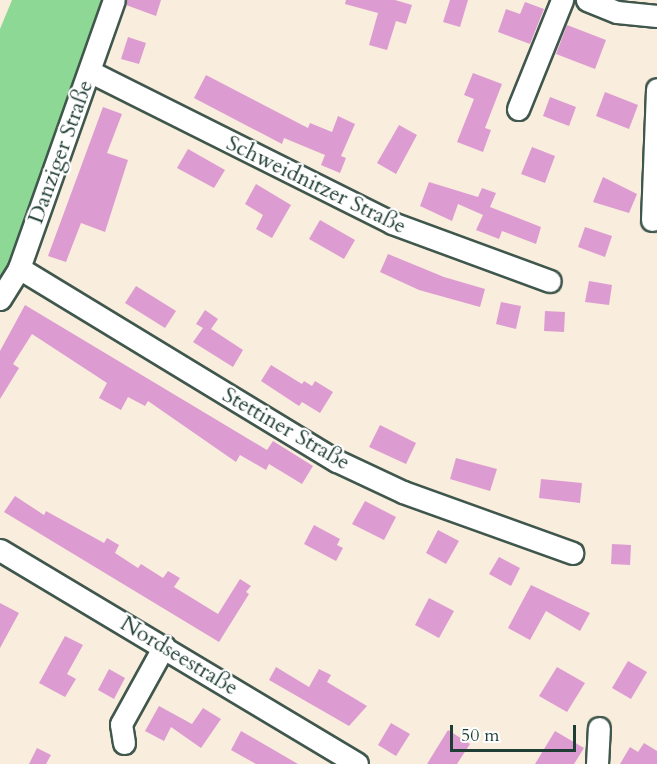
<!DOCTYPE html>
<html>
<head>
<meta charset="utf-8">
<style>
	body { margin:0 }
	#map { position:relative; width:657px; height:764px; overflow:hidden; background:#f9eddd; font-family:Cardo,serif }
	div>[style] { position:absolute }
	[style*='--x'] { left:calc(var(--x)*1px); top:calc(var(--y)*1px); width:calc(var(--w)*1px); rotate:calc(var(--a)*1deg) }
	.green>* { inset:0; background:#8dd894 }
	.building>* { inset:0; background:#dd9cd1 }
	.roads { filter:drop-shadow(2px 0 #40574d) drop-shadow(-2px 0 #40574d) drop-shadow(0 2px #40574d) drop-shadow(0 -2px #40574d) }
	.minor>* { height:21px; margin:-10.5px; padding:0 10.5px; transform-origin:10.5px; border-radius:10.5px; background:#fff }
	span { translate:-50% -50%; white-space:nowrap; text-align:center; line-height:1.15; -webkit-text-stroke:4.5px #fff; paint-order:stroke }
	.street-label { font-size:22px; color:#1f3d34 }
	.scale { position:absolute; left:450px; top:725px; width:126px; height:27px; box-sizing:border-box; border:3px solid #1f3d34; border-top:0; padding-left:8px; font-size:18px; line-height:21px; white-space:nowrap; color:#1f3d34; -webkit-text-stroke:4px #fff; paint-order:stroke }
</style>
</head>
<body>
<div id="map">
	<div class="green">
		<i style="clip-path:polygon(12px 0,105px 0,83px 68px,9px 263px,0 278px,0 29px)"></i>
	</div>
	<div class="building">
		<i style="clip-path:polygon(126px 0,161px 0,156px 16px,126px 5px)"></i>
		<i style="clip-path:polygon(346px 0,395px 0,412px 5px,406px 24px,396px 21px,387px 50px,369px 45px,378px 13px,345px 4px)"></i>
		<i style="clip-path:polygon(450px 0,468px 0,460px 27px,443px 22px)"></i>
		<i style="clip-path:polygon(525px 2px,544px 9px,530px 44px,498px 32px,506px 9px,520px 14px)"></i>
		<i style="clip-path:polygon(567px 25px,606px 40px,595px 69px,556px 54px)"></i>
		<i style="clip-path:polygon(128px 37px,146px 43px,139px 64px,121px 59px)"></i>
		<i style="clip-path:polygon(473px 73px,502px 84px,485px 128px,491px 130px,483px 152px,457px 142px,474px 99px,464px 95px)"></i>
		<i style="clip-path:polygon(206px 75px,308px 128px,310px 123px,332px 132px,338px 116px,355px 124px,341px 156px,346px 158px,340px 173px,321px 165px,325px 155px,284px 138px,282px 144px,194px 98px)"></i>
		<i style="clip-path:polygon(605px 92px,638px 105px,629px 129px,596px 116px)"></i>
		<i style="clip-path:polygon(550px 97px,576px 107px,569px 126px,543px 116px)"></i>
		<i style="clip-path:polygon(103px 107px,122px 114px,107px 153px,128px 160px,105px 232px,81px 223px,66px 262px,48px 256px)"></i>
		<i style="clip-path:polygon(399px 125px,417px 135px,396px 174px,377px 163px)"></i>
		<i style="clip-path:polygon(532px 147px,555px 156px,545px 183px,521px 174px)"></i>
		<i style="clip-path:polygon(188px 149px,225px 170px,214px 188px,177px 168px)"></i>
		<i style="clip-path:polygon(603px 177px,637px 194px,629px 213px,593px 202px)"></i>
		<i style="clip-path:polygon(429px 182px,478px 197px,482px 188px,496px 193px,490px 207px,541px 227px,536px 244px,502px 231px,499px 239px,476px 230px,483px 215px,458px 204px,452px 221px,420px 206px)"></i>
		<i style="clip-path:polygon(256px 184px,291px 205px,272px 238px,256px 229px,263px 215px,245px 204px)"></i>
		<i style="clip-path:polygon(320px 220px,355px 240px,344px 259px,309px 239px)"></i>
		<i style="clip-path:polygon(585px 227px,612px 236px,605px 257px,578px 247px)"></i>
		<i style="clip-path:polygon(388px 254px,444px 277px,485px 289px,480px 307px,419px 290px,380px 272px)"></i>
		<i style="clip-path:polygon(589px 281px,612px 285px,609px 305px,585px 302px)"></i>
		<i style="clip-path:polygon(136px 286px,176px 311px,165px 328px,125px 303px)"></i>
		<i style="clip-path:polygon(501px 302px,521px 306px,516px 329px,496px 324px)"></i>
		<i style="clip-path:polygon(25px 305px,267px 450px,273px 441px,313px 466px,302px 484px,269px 464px,266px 470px,240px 455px,236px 462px,148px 401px,145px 406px,128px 397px,121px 410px,99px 398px,107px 383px,32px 334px,13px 364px,19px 368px,0 399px,0 351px)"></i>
		<i style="clip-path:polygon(205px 310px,218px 319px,211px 329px,243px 350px,233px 367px,193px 342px,203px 328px,196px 324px)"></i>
		<i style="clip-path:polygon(545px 311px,565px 312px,564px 332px,544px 331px)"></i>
		<i style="clip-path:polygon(271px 365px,302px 384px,304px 381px,312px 386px,315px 381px,333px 392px,320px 413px,302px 402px,299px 406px,261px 381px)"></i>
		<i style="clip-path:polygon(380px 425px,416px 443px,406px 464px,369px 447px)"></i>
		<i style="clip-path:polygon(456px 458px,497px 469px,490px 491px,450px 479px)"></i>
		<i style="clip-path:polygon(541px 479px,582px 483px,580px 503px,539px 498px)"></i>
		<i style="clip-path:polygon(15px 496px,44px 515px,46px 511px,104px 543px,107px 538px,119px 545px,115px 553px,138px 568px,141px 564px,163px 578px,168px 571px,180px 578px,174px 587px,218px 614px,240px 579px,251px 586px,246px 592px,249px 594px,219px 642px,4px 512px)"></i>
		<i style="clip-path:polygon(365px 501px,396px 517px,384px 540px,352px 524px)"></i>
		<i style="clip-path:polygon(314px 525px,340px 539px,337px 545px,343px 548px,336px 561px,304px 544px)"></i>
		<i style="clip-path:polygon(438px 530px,459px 541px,446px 564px,426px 553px)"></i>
		<i style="clip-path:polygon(612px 544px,631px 545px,630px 565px,611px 564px)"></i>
		<i style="clip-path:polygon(499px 557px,520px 568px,511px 586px,489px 574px)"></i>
		<i style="clip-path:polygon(531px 585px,590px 613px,580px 631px,546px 611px,530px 640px,508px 628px)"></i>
		<i style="clip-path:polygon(429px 598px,454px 611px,439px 638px,415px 625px)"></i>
		<i style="clip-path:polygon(0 603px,19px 613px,0 648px)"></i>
		<i style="clip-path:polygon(65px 636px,83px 645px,67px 674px,76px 679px,65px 697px,39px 683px)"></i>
		<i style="clip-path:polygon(628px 661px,647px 672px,631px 699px,612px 688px)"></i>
		<i style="clip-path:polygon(276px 667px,309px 687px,319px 669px,331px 675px,327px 682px,367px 706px,349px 726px,269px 680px)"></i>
		<i style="clip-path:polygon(557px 667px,585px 683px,567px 712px,539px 696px)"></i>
		<i style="clip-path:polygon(109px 669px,125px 678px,114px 699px,98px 690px)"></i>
		<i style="clip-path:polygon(159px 706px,192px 724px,203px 708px,221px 719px,201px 748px,171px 727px,164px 741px,145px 731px)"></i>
		<i style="clip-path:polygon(391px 723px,410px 734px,396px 756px,378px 745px)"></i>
		<i style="clip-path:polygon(448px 730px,470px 744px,457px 764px,427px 764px)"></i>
		<i style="clip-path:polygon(241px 731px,255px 739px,298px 764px,256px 764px,231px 750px)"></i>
		<i style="clip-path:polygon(555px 731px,584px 748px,574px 764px,535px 764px)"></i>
		<i style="clip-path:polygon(644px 743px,657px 751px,657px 764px,620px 764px,630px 747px,638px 752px)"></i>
		<i style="clip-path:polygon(37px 748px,51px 755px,46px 764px,29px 764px)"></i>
	</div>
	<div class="roads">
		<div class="minor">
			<i style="--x:587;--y:0;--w:32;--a:22"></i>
			<i style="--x:617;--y:12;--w:40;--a:5.7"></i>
			<i style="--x:91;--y:72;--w:337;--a:26.6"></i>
			<i style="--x:392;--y:223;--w:168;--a:20.2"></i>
			<i style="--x:518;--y:109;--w:118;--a:-68"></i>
			<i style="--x:652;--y:220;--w:131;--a:-87.8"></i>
			<i style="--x:19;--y:268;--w:372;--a:31.3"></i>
			<i style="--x:337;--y:461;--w:73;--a:25.2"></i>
			<i style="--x:403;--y:492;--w:180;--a:19.8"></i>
			<i style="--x:0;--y:299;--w:36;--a:-58"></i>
			<i style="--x:19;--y:268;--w:284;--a:-70.5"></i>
			<i style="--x:0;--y:550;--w:416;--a:30.9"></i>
			<i style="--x:124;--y:743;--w:19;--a:-99"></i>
			<i style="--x:121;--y:724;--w:89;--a:-61.1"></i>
			<i style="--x:597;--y:764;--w:36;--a:-87"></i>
		</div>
	</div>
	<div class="street-label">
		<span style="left:61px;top:152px;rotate:-70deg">Danziger Straße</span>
		<span style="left:316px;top:185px;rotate:26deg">Schweidnitzer Straße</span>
		<span style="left:286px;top:429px;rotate:30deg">Stettiner Straße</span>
		<span style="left:179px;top:656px;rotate:31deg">Nordseestraße</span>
	</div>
	<div class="scale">50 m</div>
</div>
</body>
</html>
